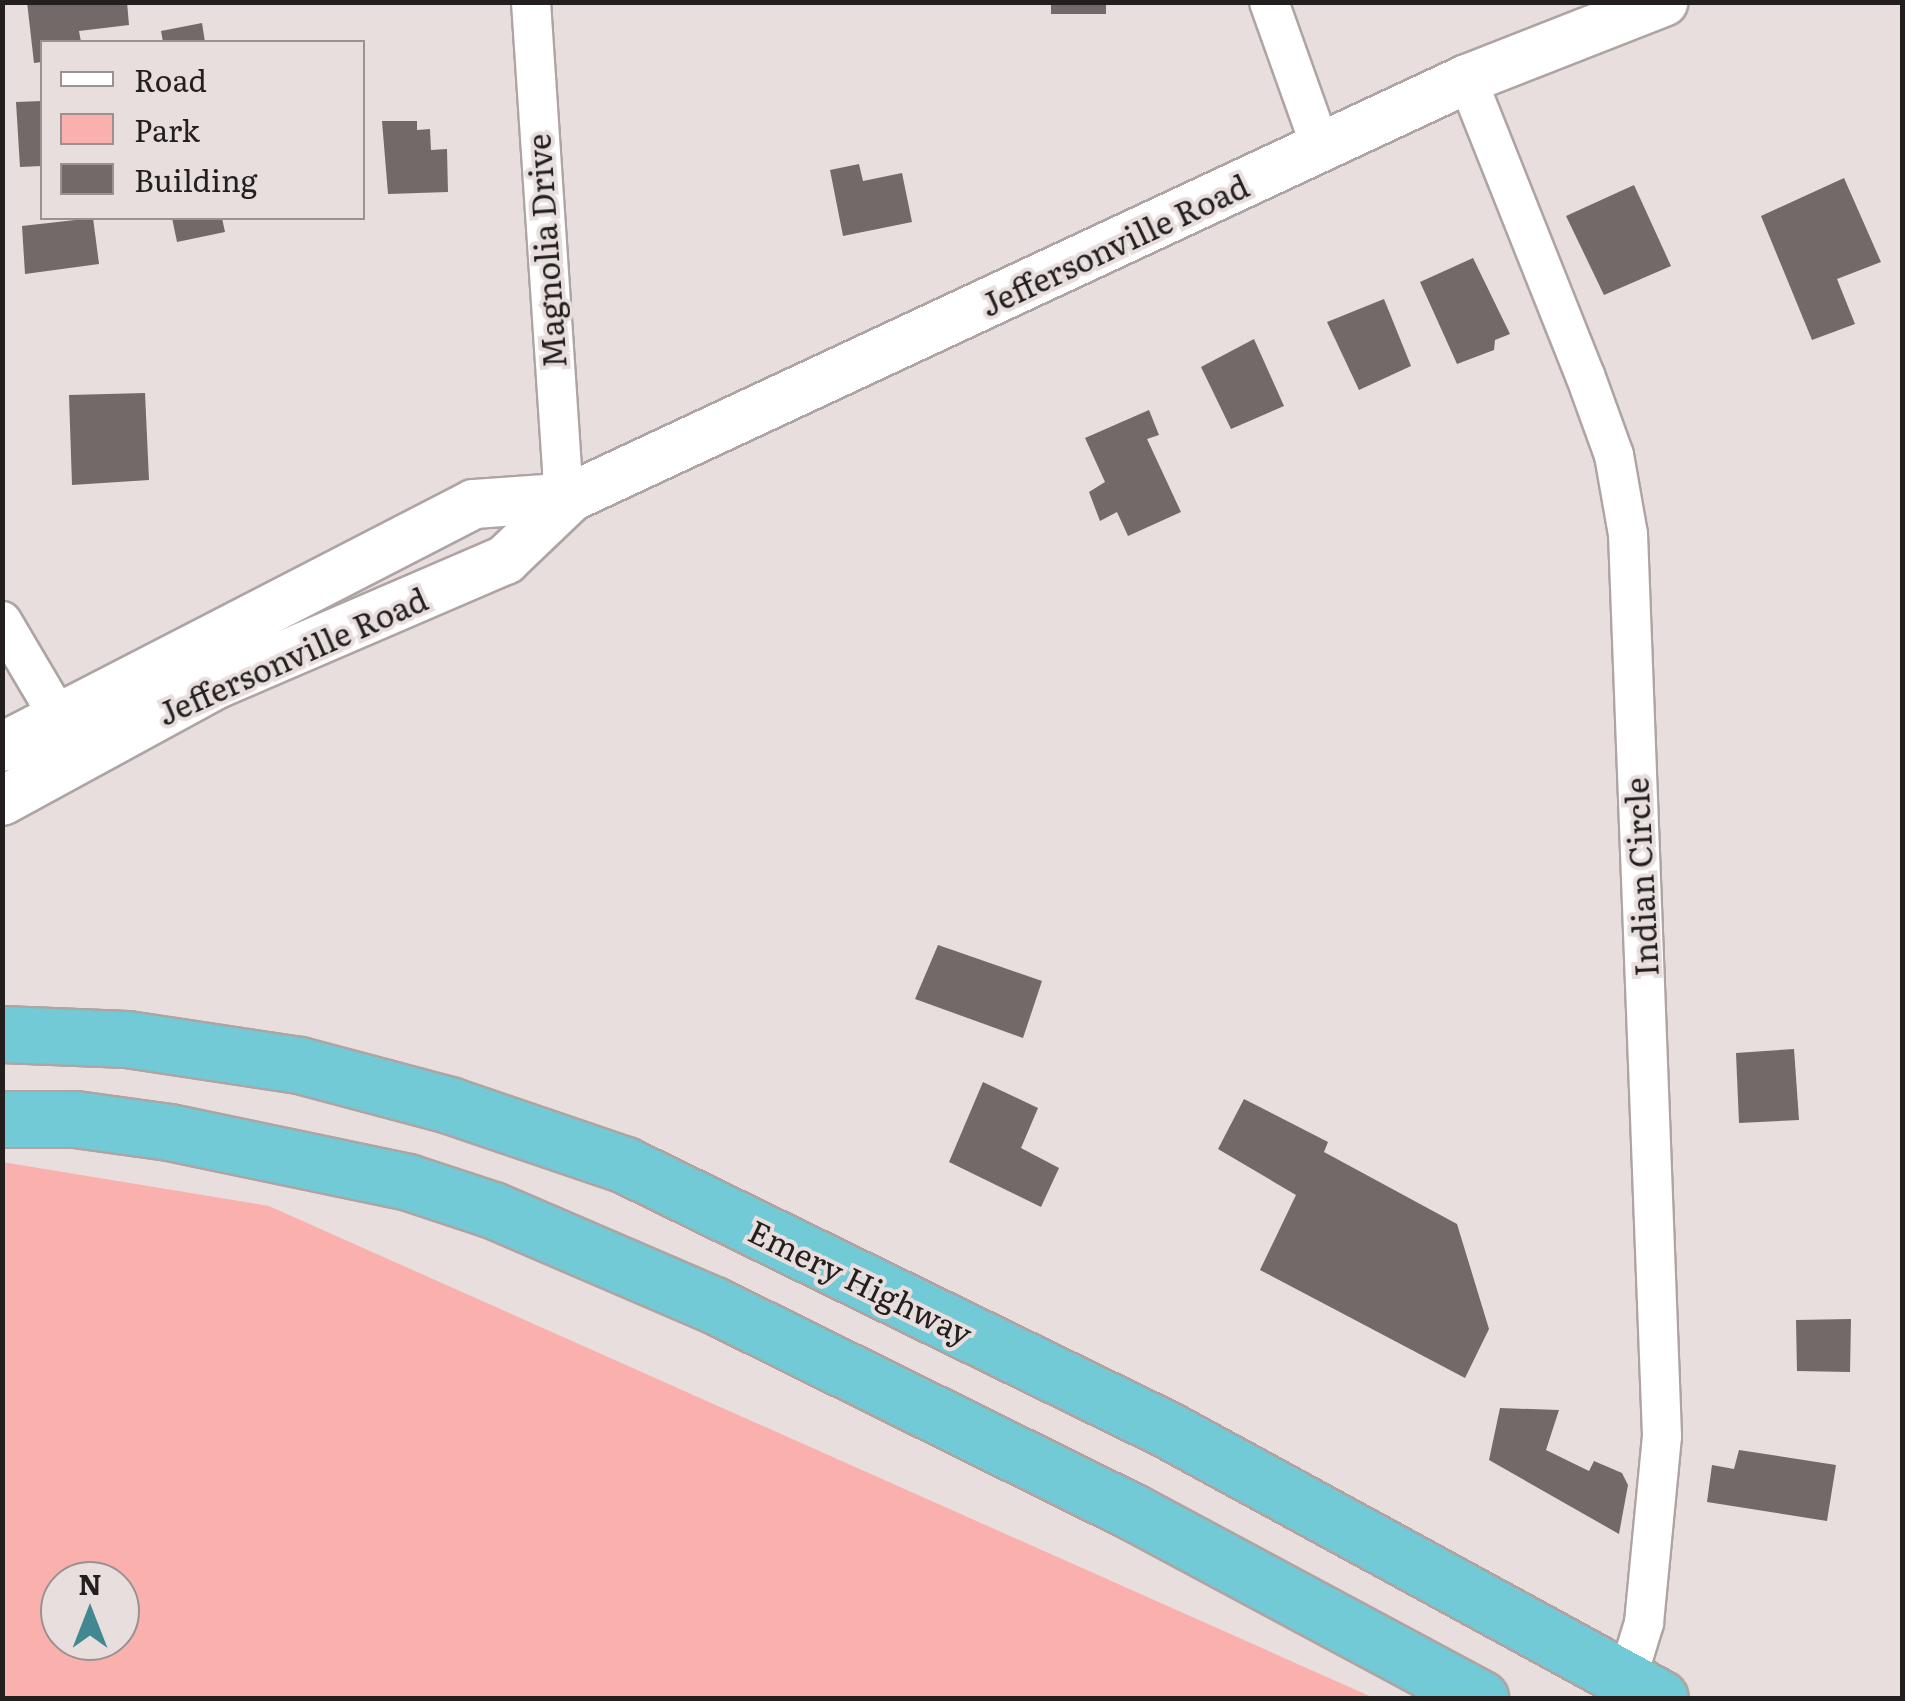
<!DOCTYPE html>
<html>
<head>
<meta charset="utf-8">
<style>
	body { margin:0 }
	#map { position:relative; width:1905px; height:1701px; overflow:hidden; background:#e8dedd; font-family:Literata,serif }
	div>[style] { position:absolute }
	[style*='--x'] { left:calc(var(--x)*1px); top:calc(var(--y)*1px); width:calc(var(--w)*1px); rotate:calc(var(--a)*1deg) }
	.green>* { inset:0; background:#fab1ad }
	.building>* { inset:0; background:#726969 }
	.roads { filter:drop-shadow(2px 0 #aea4a3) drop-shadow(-2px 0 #aea4a3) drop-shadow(0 2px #aea4a3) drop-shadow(0 -2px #aea4a3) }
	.minor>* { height:38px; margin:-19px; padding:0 19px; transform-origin:19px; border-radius:19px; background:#fff }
	.tertiary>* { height:48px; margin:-24px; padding:0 24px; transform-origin:24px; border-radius:24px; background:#fff }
	.trunk>* { height:55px; margin:-27.5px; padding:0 27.5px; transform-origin:27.5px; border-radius:27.5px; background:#72cad6 }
	span { translate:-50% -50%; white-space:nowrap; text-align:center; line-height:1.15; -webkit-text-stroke:8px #e8dedd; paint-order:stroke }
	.street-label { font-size:32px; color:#221f1e }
	.frame { position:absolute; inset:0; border:5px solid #221f1e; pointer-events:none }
	.legend { position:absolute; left:40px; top:40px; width:325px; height:180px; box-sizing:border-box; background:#e8dedd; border:2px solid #999291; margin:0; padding:12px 18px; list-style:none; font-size:30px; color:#221f1e }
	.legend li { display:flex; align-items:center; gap:20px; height:50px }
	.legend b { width:50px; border:2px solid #999291 }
	.north { position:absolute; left:40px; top:1561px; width:100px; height:100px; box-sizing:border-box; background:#e8dedd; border:2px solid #999291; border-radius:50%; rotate:0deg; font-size:28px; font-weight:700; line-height:40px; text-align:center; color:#221f1e }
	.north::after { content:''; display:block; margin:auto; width:35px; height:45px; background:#418891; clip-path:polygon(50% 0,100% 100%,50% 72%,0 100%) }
</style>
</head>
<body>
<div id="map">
	<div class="green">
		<i style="clip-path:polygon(evenodd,2px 1162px,269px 1206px,1374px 1698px,3px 1698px,2px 1162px,60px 1581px,120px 1581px,120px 1641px,60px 1641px,60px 1581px)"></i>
	</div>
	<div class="building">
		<i style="clip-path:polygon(27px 2px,127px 2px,129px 25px,79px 31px,81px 42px,42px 42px,42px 62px,34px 63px)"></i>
		<i style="clip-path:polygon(1051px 2px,1106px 2px,1106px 14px,1051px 14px)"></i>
		<i style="clip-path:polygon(202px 23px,205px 42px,163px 42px,161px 31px)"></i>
		<i style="clip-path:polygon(42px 101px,42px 166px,20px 167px,16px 102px)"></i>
		<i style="clip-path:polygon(382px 121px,417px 121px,417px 130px,430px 129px,431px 150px,447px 149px,448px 192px,388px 194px)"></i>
		<i style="clip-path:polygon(859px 164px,863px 181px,902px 173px,912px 222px,843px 236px,830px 170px)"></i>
		<i style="clip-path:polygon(1844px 178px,1881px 262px,1837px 279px,1855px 324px,1812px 340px,1761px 216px)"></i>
		<i style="clip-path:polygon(1634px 185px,1671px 266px,1604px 295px,1566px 216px)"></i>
		<i style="clip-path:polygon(93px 218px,99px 264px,25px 274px,22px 226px)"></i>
		<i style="clip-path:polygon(172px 218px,222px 218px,225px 232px,177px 242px)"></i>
		<i style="clip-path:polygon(1473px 258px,1510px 334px,1495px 340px,1494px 350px,1457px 364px,1420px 282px)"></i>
		<i style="clip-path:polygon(1384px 299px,1411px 366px,1359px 390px,1327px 322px)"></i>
		<i style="clip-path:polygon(1254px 339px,1284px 406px,1231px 429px,1201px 367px)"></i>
		<i style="clip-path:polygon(145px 393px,149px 480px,72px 485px,69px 395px)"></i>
		<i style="clip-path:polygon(1149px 410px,1159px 435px,1147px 439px,1181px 512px,1128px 536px,1117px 512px,1100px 521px,1089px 492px,1105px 482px,1085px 438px)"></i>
		<i style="clip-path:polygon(938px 945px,1042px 981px,1023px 1038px,915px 999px)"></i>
		<i style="clip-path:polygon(1794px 1049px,1799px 1120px,1739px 1123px,1736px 1053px)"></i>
		<i style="clip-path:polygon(983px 1082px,1038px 1108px,1021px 1148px,1059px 1168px,1041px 1207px,949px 1162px)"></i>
		<i style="clip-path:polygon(1244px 1099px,1328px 1142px,1324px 1152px,1457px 1224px,1489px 1329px,1465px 1378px,1260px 1270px,1296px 1195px,1218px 1149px)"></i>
		<i style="clip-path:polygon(1851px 1319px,1850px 1372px,1797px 1371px,1796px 1320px)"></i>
		<i style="clip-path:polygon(1500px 1408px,1559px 1410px,1546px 1450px,1589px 1471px,1594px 1461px,1622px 1473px,1628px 1485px,1619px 1534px,1489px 1460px)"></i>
		<i style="clip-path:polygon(1739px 1450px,1836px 1465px,1827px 1521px,1707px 1502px,1712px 1465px,1734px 1469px)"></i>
	</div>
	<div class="roads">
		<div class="minor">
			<i style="--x:531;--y:2;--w:473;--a:86.2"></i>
			<i style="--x:562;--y:474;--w:25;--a:69"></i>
			<i style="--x:1269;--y:2;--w:155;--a:70.4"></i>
			<i style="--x:1467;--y:79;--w:319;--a:68.3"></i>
			<i style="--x:1585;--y:375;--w:85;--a:70.1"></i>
			<i style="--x:1614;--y:455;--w:80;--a:80"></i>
			<i style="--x:1628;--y:534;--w:903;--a:87.84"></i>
			<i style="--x:1662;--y:1436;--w:188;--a:95.5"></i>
			<i style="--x:1644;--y:1623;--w:78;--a:107"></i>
			<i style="--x:2;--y:621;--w:114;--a:59.4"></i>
		</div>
		<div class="tertiary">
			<i style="--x:2;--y:747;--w:531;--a:-27.24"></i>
			<i style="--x:474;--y:504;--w:97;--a:-4.1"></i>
			<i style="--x:2;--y:801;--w:245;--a:-28.6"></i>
			<i style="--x:217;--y:684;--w:314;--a:-23.3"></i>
			<i style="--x:505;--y:560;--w:91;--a:-43.7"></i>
			<i style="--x:571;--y:497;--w:989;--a:-25.01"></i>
			<i style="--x:1467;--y:79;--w:211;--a:-21.4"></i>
		</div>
		<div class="trunk">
			<i style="--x:2;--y:1034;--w:125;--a:2.3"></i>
			<i style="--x:127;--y:1039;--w:174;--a:8.6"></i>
			<i style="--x:299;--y:1065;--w:155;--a:14.9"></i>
			<i style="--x:449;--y:1105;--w:186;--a:18.8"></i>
			<i style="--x:625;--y:1165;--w:604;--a:26.01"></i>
			<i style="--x:1168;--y:1430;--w:560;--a:28.58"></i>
			<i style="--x:2;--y:1119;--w:73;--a:0"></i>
			<i style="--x:75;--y:1119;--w:95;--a:7.9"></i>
			<i style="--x:169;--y:1132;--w:244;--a:11.8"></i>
			<i style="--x:408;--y:1182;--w:89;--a:18.2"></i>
			<i style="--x:493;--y:1210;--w:241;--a:23.3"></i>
			<i style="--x:714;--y:1305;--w:467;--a:26.3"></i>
			<i style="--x:1133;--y:1512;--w:394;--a:28.2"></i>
		</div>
	</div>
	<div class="street-label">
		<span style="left:1114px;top:244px;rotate:-25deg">Jeffersonville Road</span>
		<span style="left:545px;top:251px;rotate:-94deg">Magnolia Drive</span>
		<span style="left:292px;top:655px;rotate:-24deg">Jeffersonville Road</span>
		<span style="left:1640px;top:877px;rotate:-93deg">Indian Circle</span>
		<span style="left:861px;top:1281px;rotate:26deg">Emery Highway</span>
	</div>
	<div class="frame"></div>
	<ul class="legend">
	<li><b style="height:12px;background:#fff"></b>Road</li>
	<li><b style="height:28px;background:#fab1ad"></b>Park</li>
	<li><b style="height:28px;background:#726969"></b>Building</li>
	</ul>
	<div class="north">N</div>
</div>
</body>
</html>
